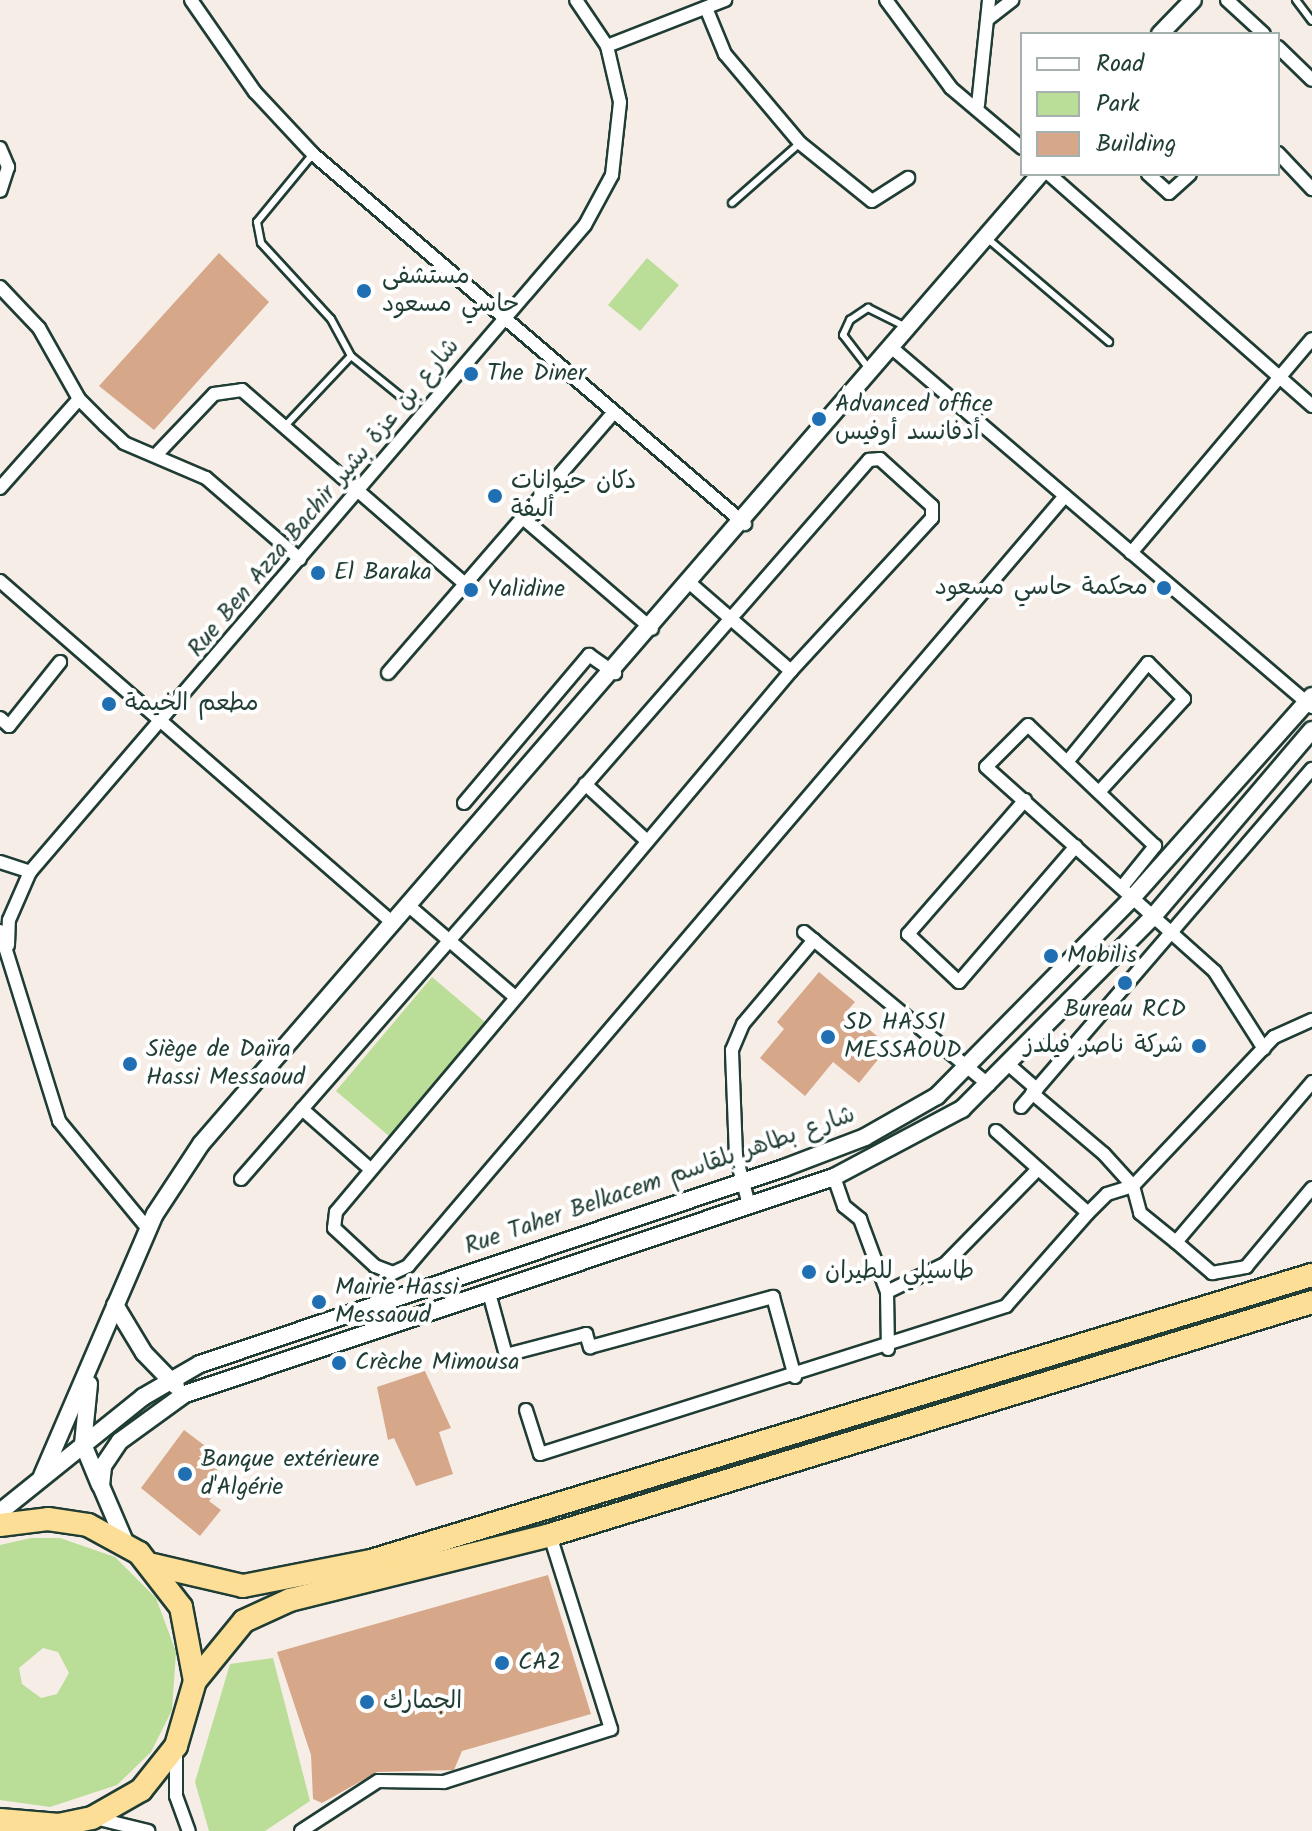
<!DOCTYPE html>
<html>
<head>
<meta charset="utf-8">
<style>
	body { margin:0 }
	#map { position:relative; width:1312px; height:1831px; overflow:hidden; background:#f7ede7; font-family:Kalam,"Playpen Sans Arabic",sans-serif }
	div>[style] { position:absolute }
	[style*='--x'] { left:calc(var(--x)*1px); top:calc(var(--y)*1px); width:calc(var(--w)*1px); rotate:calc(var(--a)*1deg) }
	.green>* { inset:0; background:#badd98 }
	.building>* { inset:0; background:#d6a788 }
	.roads { filter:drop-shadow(2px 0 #1f3d34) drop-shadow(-2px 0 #1f3d34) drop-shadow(0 2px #1f3d34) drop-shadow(0 -2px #1f3d34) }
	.lane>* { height:6px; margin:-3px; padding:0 3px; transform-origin:3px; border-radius:3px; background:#fff }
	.street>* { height:12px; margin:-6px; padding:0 6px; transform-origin:6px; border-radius:6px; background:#fff }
	.secondary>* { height:16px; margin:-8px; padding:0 8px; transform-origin:8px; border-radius:8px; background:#fff }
	.highway>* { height:22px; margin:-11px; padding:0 11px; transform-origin:11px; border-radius:11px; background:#fdde96 }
	.dots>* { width:22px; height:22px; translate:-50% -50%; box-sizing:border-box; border:4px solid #fff; border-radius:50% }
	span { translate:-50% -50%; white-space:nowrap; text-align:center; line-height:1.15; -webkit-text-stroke:8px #fff; paint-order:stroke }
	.poi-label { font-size:24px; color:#1f3d34 }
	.left { translate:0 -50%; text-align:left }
	.right { translate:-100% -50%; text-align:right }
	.street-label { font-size:24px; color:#1f3d34 }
	.legend { position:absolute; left:1020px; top:32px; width:260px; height:144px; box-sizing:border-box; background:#fff; border:2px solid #a5b1ae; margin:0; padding:10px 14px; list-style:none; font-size:24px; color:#1f3d34 }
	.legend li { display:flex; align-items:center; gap:16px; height:40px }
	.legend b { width:40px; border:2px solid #a5b1ae }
</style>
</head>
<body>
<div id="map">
	<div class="green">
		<i style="clip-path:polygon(647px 258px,679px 285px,640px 331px,608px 305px)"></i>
		<i style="clip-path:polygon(432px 977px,485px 1022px,389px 1136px,336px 1091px)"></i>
		<i style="clip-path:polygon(evenodd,31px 1538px,60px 1538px,115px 1557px,156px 1598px,176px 1652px,172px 1710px,151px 1752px,117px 1785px,50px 1807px,0 1800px,0 1545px,31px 1538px,43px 1648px,58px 1652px,69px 1673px,57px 1694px,41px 1698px,22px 1684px,19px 1668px,43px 1648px)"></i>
		<i style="clip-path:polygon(273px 1658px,310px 1801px,265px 1831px,209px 1831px,195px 1782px,230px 1664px)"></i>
	</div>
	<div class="building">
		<i style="clip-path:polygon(219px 253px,269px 302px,154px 430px,99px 386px)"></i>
		<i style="clip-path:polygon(819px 972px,855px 1002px,847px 1011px,889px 1046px,859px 1083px,833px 1062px,805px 1096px,760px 1058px,784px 1029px,777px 1022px)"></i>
		<i style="clip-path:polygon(425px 1371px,451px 1428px,439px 1432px,453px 1474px,416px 1486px,394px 1438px,388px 1440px,377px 1387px)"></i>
		<i style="clip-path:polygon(184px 1430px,212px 1451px,206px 1458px,216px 1464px,221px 1484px,209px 1501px,221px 1510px,200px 1536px,141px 1488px)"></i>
		<i style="clip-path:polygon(548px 1575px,591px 1714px,462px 1751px,454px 1770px,377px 1772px,322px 1803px,313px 1799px,311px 1755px,277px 1652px)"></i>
	</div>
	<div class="roads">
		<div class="lane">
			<i style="--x:1296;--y:0;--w:26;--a:53"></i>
			<i style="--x:313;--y:154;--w:88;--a:129.5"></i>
			<i style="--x:257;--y:222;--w:21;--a:79"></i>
			<i style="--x:261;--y:243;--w:103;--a:47.4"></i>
			<i style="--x:331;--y:319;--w:42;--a:61.6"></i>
			<i style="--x:351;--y:356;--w:62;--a:39.1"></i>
			<i style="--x:732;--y:203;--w:91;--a:-41.4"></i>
			<i style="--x:988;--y:239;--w:159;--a:40.4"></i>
			<i style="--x:870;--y:370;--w:44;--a:-127.6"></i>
			<i style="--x:843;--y:335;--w:17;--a:-65"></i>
			<i style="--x:850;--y:320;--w:22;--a:-34"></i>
			<i style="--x:868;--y:308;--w:40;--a:26.6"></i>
			<i style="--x:285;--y:426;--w:96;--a:-46.7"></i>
		</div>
		<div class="street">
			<i style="--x:191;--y:0;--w:112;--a:55.2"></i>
			<i style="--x:255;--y:92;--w:85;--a:46.9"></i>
			<i style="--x:313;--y:154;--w:569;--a:40.58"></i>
			<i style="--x:886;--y:0;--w:109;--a:53.5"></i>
			<i style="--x:951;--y:88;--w:93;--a:40.2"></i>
			<i style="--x:1227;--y:0;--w:50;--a:42.6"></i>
			<i style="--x:706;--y:8;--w:50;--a:67.6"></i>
			<i style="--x:725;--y:54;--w:116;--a:49.9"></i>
			<i style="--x:800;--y:143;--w:92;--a:38.9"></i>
			<i style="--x:872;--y:201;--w:43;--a:-32.6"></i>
			<i style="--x:988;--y:19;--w:31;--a:-38"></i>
			<i style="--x:607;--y:46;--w:127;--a:-21.3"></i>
			<i style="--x:1278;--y:47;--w:47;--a:44.1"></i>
			<i style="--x:978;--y:105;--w:106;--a:-84"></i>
			<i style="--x:0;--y:148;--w:21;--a:67"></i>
			<i style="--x:8;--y:167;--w:25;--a:108"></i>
			<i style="--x:1278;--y:153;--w:50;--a:46.6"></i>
			<i style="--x:1049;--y:174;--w:351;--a:41.4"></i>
			<i style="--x:1148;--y:174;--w:28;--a:42"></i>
			<i style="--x:1169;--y:193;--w:28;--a:-42"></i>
			<i style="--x:0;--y:287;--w:57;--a:46.4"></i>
			<i style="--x:39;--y:328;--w:81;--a:60.6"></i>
			<i style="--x:79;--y:399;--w:37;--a:45"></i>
			<i style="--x:105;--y:425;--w:26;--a:43"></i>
			<i style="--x:124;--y:443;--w:89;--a:23.1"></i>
			<i style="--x:206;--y:478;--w:124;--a:40.8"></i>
			<i style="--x:892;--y:348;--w:553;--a:40.52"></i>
			<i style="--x:156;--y:455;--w:84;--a:-46.4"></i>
			<i style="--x:214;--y:394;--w:28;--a:-8"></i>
			<i style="--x:242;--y:390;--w:296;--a:41"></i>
			<i style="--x:0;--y:488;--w:119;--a:-48.4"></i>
			<i style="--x:523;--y:518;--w:170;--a:40.7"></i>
			<i style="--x:1131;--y:553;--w:280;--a:-49.8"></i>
			<i style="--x:0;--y:581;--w:522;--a:41.04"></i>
			<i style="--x:692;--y:585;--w:131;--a:41"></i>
			<i style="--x:388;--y:673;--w:344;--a:-49.1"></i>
			<i style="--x:0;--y:718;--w:12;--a:42"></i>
			<i style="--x:9;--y:726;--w:82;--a:-51.4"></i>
			<i style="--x:1067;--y:762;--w:128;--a:-50.7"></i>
			<i style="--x:1148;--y:663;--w:51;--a:45"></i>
			<i style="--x:1184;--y:699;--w:126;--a:132.4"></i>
			<i style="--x:585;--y:784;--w:83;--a:42.6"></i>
			<i style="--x:1025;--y:800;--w:178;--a:131.1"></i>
			<i style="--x:908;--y:934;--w:70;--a:43.3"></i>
			<i style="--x:959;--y:982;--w:179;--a:-49.3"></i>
			<i style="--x:464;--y:803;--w:194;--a:-49.8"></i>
			<i style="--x:589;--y:655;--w:32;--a:35"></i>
			<i style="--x:0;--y:862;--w:32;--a:18"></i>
			<i style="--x:30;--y:872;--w:852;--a:-49.38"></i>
			<i style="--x:585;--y:225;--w:57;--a:-61.6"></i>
			<i style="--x:612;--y:175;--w:73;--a:-83.7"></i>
			<i style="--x:620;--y:102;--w:57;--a:-103.1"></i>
			<i style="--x:607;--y:46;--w:55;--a:-124"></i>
			<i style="--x:1122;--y:887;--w:53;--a:-51.2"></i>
			<i style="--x:1155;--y:846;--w:175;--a:-136.4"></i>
			<i style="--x:1028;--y:725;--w:59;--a:135"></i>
			<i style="--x:986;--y:767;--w:307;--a:41.8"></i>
			<i style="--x:1215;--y:972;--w:91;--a:57.5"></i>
			<i style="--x:409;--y:906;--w:138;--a:40.6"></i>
			<i style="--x:0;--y:931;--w:199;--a:72.7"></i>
			<i style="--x:59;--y:1121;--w:141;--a:50.5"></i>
			<i style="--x:804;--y:932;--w:240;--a:39.6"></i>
			<i style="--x:8;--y:945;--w:25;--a:-88"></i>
			<i style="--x:9;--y:920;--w:52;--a:-66.4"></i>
			<i style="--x:1009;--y:1065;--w:37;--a:41"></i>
			<i style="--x:1032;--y:1093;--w:94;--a:40.3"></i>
			<i style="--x:1104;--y:1154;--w:43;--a:47.8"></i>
			<i style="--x:1133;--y:1186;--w:28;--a:75"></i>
			<i style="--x:1140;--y:1213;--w:46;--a:38.9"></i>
			<i style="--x:1176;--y:1242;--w:210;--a:-49.6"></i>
			<i style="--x:1021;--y:1107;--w:446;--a:-49.3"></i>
			<i style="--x:302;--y:1109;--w:89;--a:41.4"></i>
			<i style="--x:996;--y:1131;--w:123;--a:41.7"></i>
			<i style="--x:834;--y:1177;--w:31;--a:71"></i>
			<i style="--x:844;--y:1206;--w:21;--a:39"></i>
			<i style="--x:860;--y:1219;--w:78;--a:69.7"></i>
			<i style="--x:887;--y:1292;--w:57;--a:89"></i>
			<i style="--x:241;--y:1179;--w:955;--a:-48.86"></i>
			<i style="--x:869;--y:460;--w:11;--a:-5"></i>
			<i style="--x:880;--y:459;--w:70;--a:42.1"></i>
			<i style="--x:932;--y:506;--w:12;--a:90"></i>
			<i style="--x:932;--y:518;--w:208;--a:132.7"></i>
			<i style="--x:791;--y:671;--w:707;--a:130.07"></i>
			<i style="--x:336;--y:1212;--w:16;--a:97"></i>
			<i style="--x:334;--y:1228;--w:56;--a:42.8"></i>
			<i style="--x:375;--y:1266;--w:19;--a:21"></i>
			<i style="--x:393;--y:1273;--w:17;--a:-25"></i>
			<i style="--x:408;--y:1266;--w:1012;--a:-49.53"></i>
			<i style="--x:749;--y:1205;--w:51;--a:-104.9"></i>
			<i style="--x:736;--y:1156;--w:106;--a:-92.2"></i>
			<i style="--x:732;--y:1050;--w:28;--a:-67"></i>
			<i style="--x:743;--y:1024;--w:110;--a:-49.8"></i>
			<i style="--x:1176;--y:1242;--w:48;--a:40.7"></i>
			<i style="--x:1212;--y:1273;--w:35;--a:-10"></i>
			<i style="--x:1246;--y:1267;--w:103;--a:-50.1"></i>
			<i style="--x:887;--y:1292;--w:64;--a:-25.8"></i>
			<i style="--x:945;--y:1264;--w:133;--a:-45.6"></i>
			<i style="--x:489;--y:1293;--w:64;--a:74.7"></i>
			<i style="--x:506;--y:1355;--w:83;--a:-14.7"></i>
			<i style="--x:586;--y:1334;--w:14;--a:73"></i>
			<i style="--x:590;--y:1347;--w:190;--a:-15.3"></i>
			<i style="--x:773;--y:1297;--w:83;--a:74.6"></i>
			<i style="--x:526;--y:1410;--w:46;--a:72.3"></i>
			<i style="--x:540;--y:1454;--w:489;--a:-17.6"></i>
			<i style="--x:1006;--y:1306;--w:124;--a:-48.6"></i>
			<i style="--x:1088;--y:1213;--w:27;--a:-45"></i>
			<i style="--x:1107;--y:1194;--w:27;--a:-17"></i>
			<i style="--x:1133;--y:1186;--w:205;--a:-46.6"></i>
			<i style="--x:1274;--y:1037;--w:42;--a:-24.1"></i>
			<i style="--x:176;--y:1753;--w:43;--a:90"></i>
			<i style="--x:176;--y:1796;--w:37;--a:70"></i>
			<i style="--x:95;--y:1818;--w:55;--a:13.8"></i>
			<i style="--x:301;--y:1831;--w:92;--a:-33"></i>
			<i style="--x:378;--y:1781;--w:66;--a:0.9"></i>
			<i style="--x:444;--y:1782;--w:175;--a:-17.6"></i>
			<i style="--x:611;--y:1729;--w:203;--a:-107.5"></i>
		</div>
		<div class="secondary">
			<i style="--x:1160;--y:34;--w:47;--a:-45.9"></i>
			<i style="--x:115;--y:1305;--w:56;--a:58.9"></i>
			<i style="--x:144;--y:1353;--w:46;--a:45.9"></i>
			<i style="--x:89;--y:1384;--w:60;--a:95.7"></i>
			<i style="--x:83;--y:1444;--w:44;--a:67.5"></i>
			<i style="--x:42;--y:1476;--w:285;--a:-66.7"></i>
			<i style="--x:155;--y:1214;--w:84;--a:-56.7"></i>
			<i style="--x:201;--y:1144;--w:1283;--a:-49.14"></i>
			<i style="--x:0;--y:1512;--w:184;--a:-38.8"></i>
			<i style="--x:143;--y:1397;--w:66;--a:-30.1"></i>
			<i style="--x:200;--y:1364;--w:616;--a:-18.55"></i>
			<i style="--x:784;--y:1168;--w:87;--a:-20.9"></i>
			<i style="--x:865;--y:1137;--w:83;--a:-29.7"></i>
			<i style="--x:937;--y:1096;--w:279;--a:-45.4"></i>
			<i style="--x:1133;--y:897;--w:269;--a:-48.3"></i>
			<i style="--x:125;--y:1542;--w:61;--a:-113.2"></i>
			<i style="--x:101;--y:1486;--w:20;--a:-84"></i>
			<i style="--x:103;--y:1466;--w:30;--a:-56"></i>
			<i style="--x:120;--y:1441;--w:80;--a:-35.9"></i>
			<i style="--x:185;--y:1394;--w:684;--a:-18.49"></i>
			<i style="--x:834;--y:1177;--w:145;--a:-28"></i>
			<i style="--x:962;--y:1109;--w:268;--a:-45.2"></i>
			<i style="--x:1151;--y:919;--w:248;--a:-49.6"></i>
		</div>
		<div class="highway">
			<i style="--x:0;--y:1525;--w:48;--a:-7.1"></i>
			<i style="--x:48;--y:1519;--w:40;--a:8.5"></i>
			<i style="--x:88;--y:1525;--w:58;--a:28.8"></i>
			<i style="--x:139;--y:1553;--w:68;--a:52.1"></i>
			<i style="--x:181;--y:1607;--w:75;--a:79.3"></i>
			<i style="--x:195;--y:1681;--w:68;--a:106.3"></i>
			<i style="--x:176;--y:1746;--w:56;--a:128.5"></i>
			<i style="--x:141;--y:1790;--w:56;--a:150.3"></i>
			<i style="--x:92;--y:1818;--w:33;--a:168"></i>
			<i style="--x:60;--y:1825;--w:60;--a:-175.2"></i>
			<i style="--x:153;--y:1565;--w:92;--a:13.1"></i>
			<i style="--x:243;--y:1586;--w:130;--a:-11.1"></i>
			<i style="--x:371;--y:1561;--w:984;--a:-16.91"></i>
			<i style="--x:195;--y:1681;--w:77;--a:-50.8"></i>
			<i style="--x:244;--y:1621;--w:51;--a:-24.5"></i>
			<i style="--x:290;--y:1600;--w:268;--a:-14"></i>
			<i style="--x:550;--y:1535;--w:797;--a:-17"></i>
		</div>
	</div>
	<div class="dots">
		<i style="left:364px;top:291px;background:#1f6fb2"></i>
		<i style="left:471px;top:374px;background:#1f6fb2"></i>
		<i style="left:819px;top:419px;background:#1f6fb2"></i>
		<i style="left:495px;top:496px;background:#1f6fb2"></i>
		<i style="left:318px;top:573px;background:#1f6fb2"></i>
		<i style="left:1164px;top:588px;background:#1f6fb2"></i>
		<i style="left:471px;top:590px;background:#1f6fb2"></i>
		<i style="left:109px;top:704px;background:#1f6fb2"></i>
		<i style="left:1051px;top:956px;background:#1f6fb2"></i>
		<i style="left:1125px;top:983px;background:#1f6fb2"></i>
		<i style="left:828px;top:1037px;background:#1f6fb2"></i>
		<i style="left:1199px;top:1046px;background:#1f6fb2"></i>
		<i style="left:130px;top:1064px;background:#1f6fb2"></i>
		<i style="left:809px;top:1272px;background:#1f6fb2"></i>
		<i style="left:319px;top:1302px;background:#1f6fb2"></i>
		<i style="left:339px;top:1363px;background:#1f6fb2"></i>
		<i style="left:185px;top:1474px;background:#1f6fb2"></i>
		<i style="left:502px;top:1663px;background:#1f6fb2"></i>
		<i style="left:367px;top:1702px;background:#1f6fb2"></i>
	</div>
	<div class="poi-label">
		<span class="left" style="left:382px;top:291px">مستشفى<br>حاسي مسعود</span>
		<span class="left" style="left:487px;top:374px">The Diner</span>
		<span class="left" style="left:835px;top:419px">Advanced office<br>أدفانسد أوفيس</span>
		<span class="left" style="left:511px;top:496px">دكان حيوانات<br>أليفة</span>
		<span class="left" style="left:334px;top:573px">El Baraka</span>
		<span class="right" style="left:1148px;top:588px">محكمة حاسي مسعود</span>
		<span class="left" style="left:487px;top:590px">Yalidine</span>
		<span class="left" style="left:125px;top:704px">مطعم الخيمة</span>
		<span class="left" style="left:1067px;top:956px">Mobilis</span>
		<span style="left:1125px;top:1010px">Bureau RCD</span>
		<span class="left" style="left:844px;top:1037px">SD HASSI<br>MESSAOUD</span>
		<span class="right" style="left:1183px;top:1046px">شركة ناصر فيلدز</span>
		<span class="left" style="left:146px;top:1064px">Siège de Daïra<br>Hassi Messaoud</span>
		<span class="left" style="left:825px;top:1272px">طاسيلي للطيران</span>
		<span class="left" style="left:335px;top:1302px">Mairie Hassi<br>Messaoud</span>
		<span class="left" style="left:355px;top:1363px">Crèche Mimousa</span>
		<span class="left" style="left:201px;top:1474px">Banque extérieure<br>d'Algérie</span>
		<span class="left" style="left:518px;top:1663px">CA2</span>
		<span class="left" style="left:383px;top:1702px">الجمارك</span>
	</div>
	<div class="street-label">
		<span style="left:324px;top:498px;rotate:-50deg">Rue Ben Azza Bachir شارع بن عزة بشير</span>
		<span style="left:660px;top:1181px;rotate:-19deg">Rue Taher Belkacem شارع بطاهر بلقاسم</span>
	</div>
	<ul class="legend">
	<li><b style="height:10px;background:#fff"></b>Road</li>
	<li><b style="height:22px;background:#badd98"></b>Park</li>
	<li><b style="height:22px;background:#d6a788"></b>Building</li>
	</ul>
</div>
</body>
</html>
